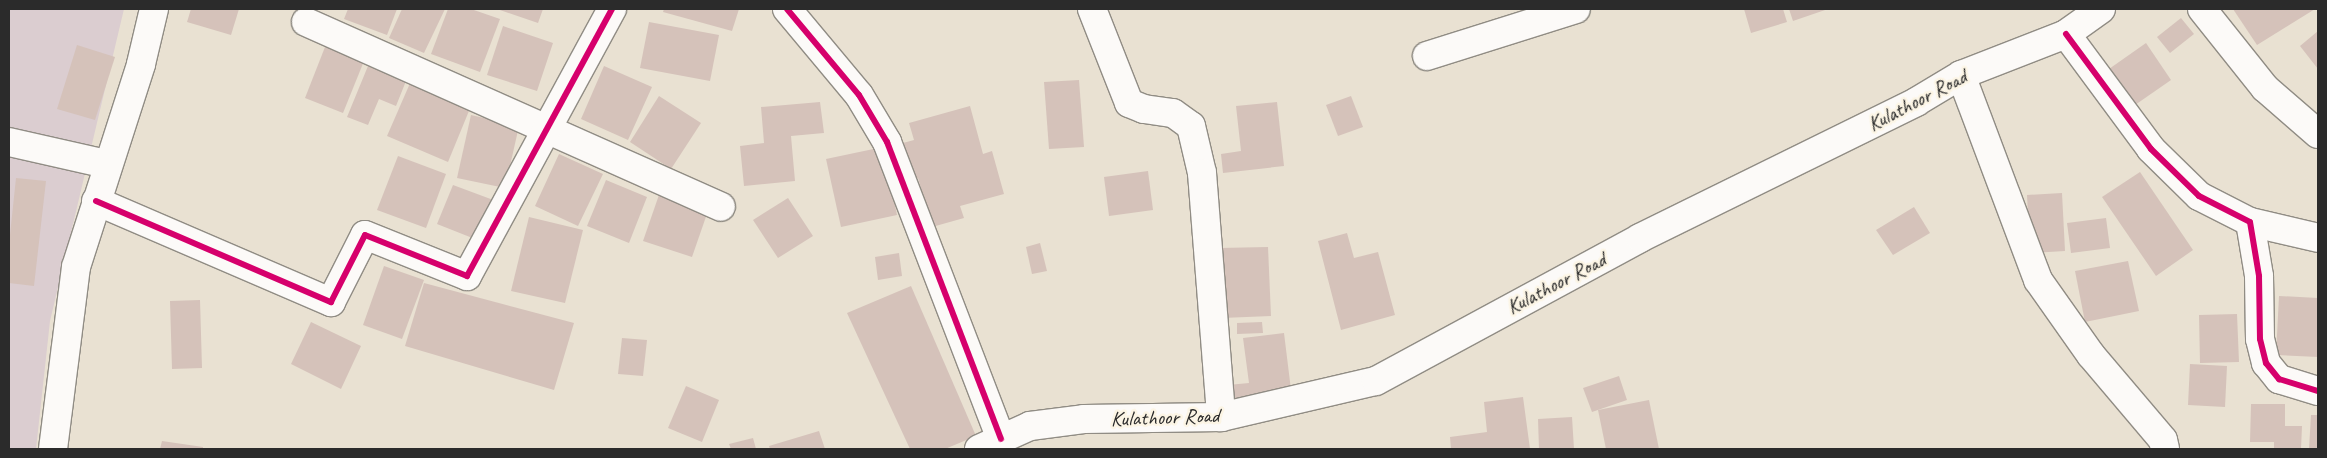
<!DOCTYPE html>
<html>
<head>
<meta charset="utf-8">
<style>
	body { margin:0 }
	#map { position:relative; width:2327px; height:458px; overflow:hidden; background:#e9e1d2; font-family:Caveat,sans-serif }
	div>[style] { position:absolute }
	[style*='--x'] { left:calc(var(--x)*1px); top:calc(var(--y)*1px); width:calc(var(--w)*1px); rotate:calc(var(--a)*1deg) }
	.industrial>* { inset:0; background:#dbcdd0 }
	.building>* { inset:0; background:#d5c2ba }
	.roads { filter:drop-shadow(1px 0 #908c84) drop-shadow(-1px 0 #908c84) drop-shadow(0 1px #908c84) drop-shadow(0 -1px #908c84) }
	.minor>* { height:28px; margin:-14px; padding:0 14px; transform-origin:14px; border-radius:14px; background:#fcfaf8 }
	.major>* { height:28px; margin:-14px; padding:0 14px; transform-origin:14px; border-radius:14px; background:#fcfaf8 }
	.cycleway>* { height:6px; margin:-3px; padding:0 3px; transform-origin:3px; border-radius:3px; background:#d6006c }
	span { translate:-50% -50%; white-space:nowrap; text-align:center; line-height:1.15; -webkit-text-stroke:5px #fcf5e5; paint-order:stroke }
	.street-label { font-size:21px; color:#2b2b2b }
	.frame { position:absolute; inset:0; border:10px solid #2b2b2b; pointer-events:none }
</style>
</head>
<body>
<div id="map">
	<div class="industrial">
		<i style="clip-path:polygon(9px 9px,124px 9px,50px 321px,36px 449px,9px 449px)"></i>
	</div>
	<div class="building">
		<i style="clip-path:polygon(191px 9px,239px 9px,231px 35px,187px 22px)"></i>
		<i style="clip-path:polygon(348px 9px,397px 9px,387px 35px,344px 19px)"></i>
		<i style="clip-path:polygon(402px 9px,445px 9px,424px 53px,389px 38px)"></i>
		<i style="clip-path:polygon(448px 9px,471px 9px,500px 19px,480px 72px,431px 54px)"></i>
		<i style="clip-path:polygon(497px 9px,543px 9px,538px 23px)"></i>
		<i style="clip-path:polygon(664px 9px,739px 9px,732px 31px,663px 12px)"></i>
		<i style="clip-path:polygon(1744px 9px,1783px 9px,1787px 22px,1751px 33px)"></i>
		<i style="clip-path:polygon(1789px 9px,1828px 9px,1793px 21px)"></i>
		<i style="clip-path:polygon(2233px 9px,2315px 9px,2257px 45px)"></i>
		<i style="clip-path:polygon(2181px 18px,2194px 34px,2170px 53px,2157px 37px)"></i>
		<i style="clip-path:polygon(649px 22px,719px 35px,710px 81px,640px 68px)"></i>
		<i style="clip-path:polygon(503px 26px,553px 43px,537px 91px,487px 75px)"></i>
		<i style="clip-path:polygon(2318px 31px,2318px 69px,2300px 46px)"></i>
		<i style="clip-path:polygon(2146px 43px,2171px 80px,2135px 105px,2109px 69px)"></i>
		<i style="clip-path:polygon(77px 45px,115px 57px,95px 120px,57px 109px)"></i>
		<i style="clip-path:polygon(325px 47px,364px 61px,343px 113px,305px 98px)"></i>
		<i style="clip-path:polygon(368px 66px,406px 81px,396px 106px,379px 99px,368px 125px,347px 117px)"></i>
		<i style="clip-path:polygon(604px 66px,652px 87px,628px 140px,581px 119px)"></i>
		<i style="clip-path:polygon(1079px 80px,1084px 147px,1049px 149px,1044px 82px)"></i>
		<i style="clip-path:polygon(411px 81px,471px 106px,448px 162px,387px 136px)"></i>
		<i style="clip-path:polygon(659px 96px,701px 123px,671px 169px,630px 142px)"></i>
		<i style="clip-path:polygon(1351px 96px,1363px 127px,1338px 136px,1326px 105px)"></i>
		<i style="clip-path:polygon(820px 102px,824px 133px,791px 136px,795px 181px,744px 186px,740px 146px,764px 143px,761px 107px)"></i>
		<i style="clip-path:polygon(1277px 102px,1284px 166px,1223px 173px,1221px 154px,1241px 151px,1236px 106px)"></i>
		<i style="clip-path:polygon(970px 106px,983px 154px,992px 151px,1004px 194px,960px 206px,964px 218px,932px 227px,918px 178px,902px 182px,892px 146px,914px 140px,909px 123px)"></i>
		<i style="clip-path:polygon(471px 115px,519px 126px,505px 188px,457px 178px)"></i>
		<i style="clip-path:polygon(883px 147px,897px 215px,841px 227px,826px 159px)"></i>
		<i style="clip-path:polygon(559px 154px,603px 174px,578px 226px,535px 206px)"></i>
		<i style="clip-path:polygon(398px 156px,446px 174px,426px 228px,377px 210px)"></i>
		<i style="clip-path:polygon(1148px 171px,1153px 210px,1109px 216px,1104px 177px)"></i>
		<i style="clip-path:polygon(2140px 172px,2193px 250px,2156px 276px,2102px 197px)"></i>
		<i style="clip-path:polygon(16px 178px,46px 181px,34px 286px,9px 283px,9px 244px)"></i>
		<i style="clip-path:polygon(606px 180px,647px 197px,629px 243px,587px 226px)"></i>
		<i style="clip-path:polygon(453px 185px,496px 201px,480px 241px,437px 224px)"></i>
		<i style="clip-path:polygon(660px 192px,709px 208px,692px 257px,643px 241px)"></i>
		<i style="clip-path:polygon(2062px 193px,2065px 251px,2030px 253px,2027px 195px)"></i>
		<i style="clip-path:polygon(788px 198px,813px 236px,778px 258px,753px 220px)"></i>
		<i style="clip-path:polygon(1914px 207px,1930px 233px,1893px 255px,1876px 230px)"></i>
		<i style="clip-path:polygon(529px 217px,583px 230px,565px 303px,511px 291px)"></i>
		<i style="clip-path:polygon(2106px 218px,2110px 248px,2071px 253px,2067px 223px)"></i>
		<i style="clip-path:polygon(1347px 233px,1354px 258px,1378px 252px,1395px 315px,1341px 330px,1318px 241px)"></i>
		<i style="clip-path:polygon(1040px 243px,1047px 271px,1032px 274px,1026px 247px)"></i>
		<i style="clip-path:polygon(1268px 247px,1271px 316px,1222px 318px,1219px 248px)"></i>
		<i style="clip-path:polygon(899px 253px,902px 276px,878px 280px,875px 257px)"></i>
		<i style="clip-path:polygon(2128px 261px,2139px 311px,2085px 322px,2075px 271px)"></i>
		<i style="clip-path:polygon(384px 266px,424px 280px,402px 339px,363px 325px)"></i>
		<i style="clip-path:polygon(424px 283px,574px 323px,554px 390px,405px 346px)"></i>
		<i style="clip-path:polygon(911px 286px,976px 436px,945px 449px,910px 449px,847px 313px)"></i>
		<i style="clip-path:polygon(2279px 296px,2318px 298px,2318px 357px,2276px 355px)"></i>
		<i style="clip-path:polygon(200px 300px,202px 368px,172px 369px,170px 301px)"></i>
		<i style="clip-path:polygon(2237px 314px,2239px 362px,2200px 363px,2199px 315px)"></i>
		<i style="clip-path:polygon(311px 322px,361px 346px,341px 389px,291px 364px)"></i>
		<i style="clip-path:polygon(1262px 322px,1263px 333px,1237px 334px,1237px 323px)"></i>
		<i style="clip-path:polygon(1284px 333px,1292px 398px,1231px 405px,1228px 385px,1249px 383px,1243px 338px)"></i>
		<i style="clip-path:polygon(622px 338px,647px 340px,643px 376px,618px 374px)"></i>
		<i style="clip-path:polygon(2190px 364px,2227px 366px,2225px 407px,2188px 405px)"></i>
		<i style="clip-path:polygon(1619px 376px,1627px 400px,1592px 412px,1583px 388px)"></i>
		<i style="clip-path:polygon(686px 386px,719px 400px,702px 442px,668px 428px)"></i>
		<i style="clip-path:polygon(1523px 397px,1530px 449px,1451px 449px,1450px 437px,1487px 432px,1484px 402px)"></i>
		<i style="clip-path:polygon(1649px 400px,1659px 449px,1606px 449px,1598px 410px)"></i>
		<i style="clip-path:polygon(2251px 404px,2285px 404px,2285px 426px,2302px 426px,2301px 449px,2274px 449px,2274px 442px,2250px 442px)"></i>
		<i style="clip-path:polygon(2311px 415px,2318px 415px,2318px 449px,2309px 449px)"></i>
		<i style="clip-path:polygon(1572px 417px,1574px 449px,1539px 449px,1538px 419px)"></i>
		<i style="clip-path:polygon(819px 431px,825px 449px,770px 449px,769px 446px)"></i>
		<i style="clip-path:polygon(753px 438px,756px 449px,731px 449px,729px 444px)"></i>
		<i style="clip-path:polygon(162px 441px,203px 447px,203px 449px,160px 449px)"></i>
	</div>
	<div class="roads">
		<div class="minor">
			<i style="--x:787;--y:9;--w:112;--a:50.1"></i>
			<i style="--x:859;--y:95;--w:55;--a:59.2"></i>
			<i style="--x:887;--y:142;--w:318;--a:69"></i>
			<i style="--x:1092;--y:9;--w:101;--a:68.5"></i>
			<i style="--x:1129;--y:103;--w:16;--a:22"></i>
			<i style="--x:1144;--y:109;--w:29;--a:8"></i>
			<i style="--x:1173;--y:113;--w:22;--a:36"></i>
			<i style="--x:1191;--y:126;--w:48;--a:76.8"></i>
			<i style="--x:1202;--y:173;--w:245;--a:85.5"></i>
			<i style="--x:2202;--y:9;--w:101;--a:51.4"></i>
			<i style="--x:2265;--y:88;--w:70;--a:41"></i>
			<i style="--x:306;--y:22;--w:454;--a:24"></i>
			<i style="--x:2066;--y:34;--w:143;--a:53.5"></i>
			<i style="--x:2151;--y:149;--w:67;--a:44.4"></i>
			<i style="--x:2199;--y:196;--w:57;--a:27"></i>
			<i style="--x:2250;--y:222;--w:55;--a:80.5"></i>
			<i style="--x:2259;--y:276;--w:63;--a:89.1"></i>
			<i style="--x:2260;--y:339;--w:25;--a:76"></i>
			<i style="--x:2266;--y:363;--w:21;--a:51"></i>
			<i style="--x:2279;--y:379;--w:41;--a:17.1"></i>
			<i style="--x:1427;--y:56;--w:156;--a:-17.5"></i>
			<i style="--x:1961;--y:75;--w:219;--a:69.4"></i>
			<i style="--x:2038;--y:280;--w:92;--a:54.8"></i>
			<i style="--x:2091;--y:355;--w:111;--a:49.7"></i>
			<i style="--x:2163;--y:440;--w:9;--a:77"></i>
			<i style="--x:9;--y:142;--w:100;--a:12.7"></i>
			<i style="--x:96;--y:201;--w:256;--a:23.3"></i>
			<i style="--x:331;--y:302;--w:75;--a:-63.1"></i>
			<i style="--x:365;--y:235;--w:110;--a:21.9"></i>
			<i style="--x:467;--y:276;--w:304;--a:-61.5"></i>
			<i style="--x:2250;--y:222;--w:70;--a:13.2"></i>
			<i style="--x:53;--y:449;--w:183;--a:-82.8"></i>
			<i style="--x:76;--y:267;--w:213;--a:-72.2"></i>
			<i style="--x:141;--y:64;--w:57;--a:-76.7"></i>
		</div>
		<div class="major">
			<i style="--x:979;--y:449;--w:56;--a:-24.3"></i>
			<i style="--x:1030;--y:426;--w:54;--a:-7.4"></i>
			<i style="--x:1084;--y:419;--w:137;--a:-0.8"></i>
			<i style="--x:1221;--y:417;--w:159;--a:-13.1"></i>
			<i style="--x:1376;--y:381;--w:300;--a:-28.4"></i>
			<i style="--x:1640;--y:238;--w:308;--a:-26.2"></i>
			<i style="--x:1916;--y:102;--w:52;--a:-31"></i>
			<i style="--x:1961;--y:75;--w:113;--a:-21.3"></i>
			<i style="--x:2066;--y:34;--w:43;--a:-35.5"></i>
		</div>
	</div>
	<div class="cycleway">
		<i style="--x:787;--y:9;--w:112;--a:50.1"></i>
		<i style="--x:859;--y:95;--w:55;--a:59.2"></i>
		<i style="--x:887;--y:142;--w:318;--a:69"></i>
		<i style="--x:2066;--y:34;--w:143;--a:53.5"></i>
		<i style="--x:2151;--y:149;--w:67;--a:44.4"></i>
		<i style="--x:2199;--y:196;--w:57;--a:27"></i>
		<i style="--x:2250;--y:222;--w:55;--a:80.5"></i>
		<i style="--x:2259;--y:276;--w:63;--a:89.1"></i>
		<i style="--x:2260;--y:339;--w:25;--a:76"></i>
		<i style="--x:2266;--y:363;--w:21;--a:51"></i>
		<i style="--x:2279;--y:379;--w:41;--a:17.1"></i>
		<i style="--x:96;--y:201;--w:256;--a:23.3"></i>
		<i style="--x:331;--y:302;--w:75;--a:-63.1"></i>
		<i style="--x:365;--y:235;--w:110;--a:21.9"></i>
		<i style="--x:467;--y:276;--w:304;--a:-61.5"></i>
	</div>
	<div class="street-label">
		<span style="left:1917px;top:100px;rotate:-28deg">Kulathoor Road</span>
		<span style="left:1556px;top:283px;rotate:-28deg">Kulathoor Road</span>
		<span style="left:1165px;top:417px;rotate:-2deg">Kulathoor Road</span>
	</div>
	<div class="frame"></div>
</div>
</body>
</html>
